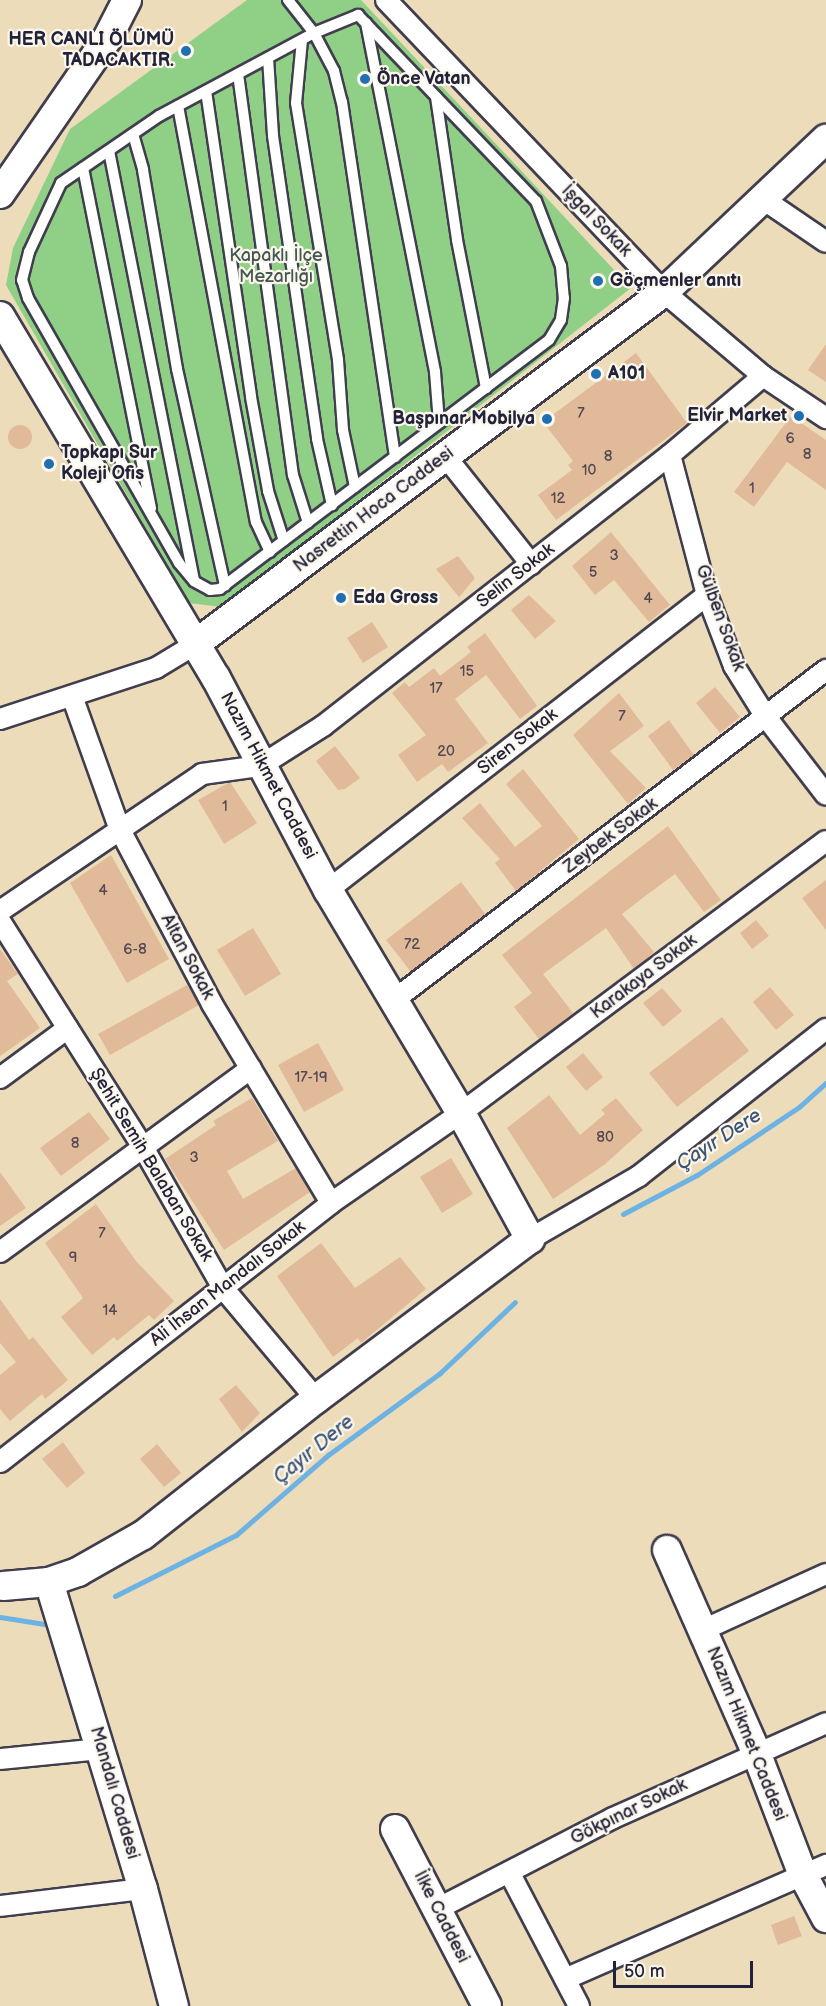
<!DOCTYPE html>
<html>
<head>
<meta charset="utf-8">
<style>
	body { margin:0 }
	#map { position:relative; width:826px; height:2006px; overflow:hidden; background:#eddcba; font-family:"Balsamiq Sans",sans-serif }
	div>[style] { position:absolute }
	[style*='--x'] { left:calc(var(--x)*1px); top:calc(var(--y)*1px); width:calc(var(--w)*1px); rotate:calc(var(--a)*1deg) }
	.green>* { inset:0; background:#90cf86 }
	.stream>* { height:5px; margin:-2.5px; padding:0 2.5px; transform-origin:2.5px; border-radius:2.5px; background:#6cb2e3 }
	.building>* { inset:0; background:#e1ba9a }
	.round { border-radius:50% }
	.roads { filter:drop-shadow(2px 0 #403e4e) drop-shadow(-2px 0 #403e4e) drop-shadow(0 2px #403e4e) drop-shadow(0 -2px #403e4e) }
	.lane>* { height:10px; margin:-5px; padding:0 5px; transform-origin:5px; border-radius:5px; background:#fff }
	.street>* { height:20px; margin:-10px; padding:0 10px; transform-origin:10px; border-radius:10px; background:#fff }
	.secondary>* { height:28px; margin:-14px; padding:0 14px; transform-origin:14px; border-radius:14px; background:#fff }
	.dots>* { width:16px; height:16px; translate:-50% -50%; box-sizing:border-box; border:3px solid #fbf7ec; border-radius:50% }
	span { translate:-50% -50%; white-space:nowrap; text-align:center; line-height:1.15; -webkit-text-stroke:4.5px #fbf7ec; paint-order:stroke }
	.number-label { font-size:15px; color:#524853 }
	.number-label span { -webkit-text-stroke-width:0 }
	.poi-label { font-size:18px; color:#22223b; font-weight:700 }
	.right { translate:-100% -50%; text-align:right }
	.left { translate:0 -50%; text-align:left }
	.street-label { font-size:18px; color:#22223b }
	.park-label { font-size:18px; color:#435652 }
	.water-label { font-size:20px; color:#3c5476; font-style:italic }
	.scale { position:absolute; left:613px; top:1961px; width:140px; height:27px; box-sizing:border-box; border:3px solid #22223b; border-top:0; padding-left:8px; font-size:18px; line-height:21px; white-space:nowrap; color:#22223b; -webkit-text-stroke:4px #fbf7ec; paint-order:stroke }
</style>
</head>
<body>
<div id="map">
	<div class="green">
		<i style="clip-path:polygon(247px 0,361px 0,631px 288px,221px 607px,189px 603px,6px 285px,13px 248px,70px 129px)"></i>
	</div>
	<div class="stream">
		<i style="--x:623;--y:1214;--w:84;--a:-27.8"></i>
		<i style="--x:697;--y:1175;--w:123;--a:-33.7"></i>
		<i style="--x:799;--y:1107;--w:36;--a:-42"></i>
		<i style="--x:115;--y:1596;--w:136;--a:-26.8"></i>
		<i style="--x:236;--y:1535;--w:122;--a:-41"></i>
		<i style="--x:328;--y:1455;--w:139;--a:-36.2"></i>
		<i style="--x:440;--y:1373;--w:103;--a:-43.4"></i>
		<i style="--x:0;--y:1617;--w:45;--a:9"></i>
	</div>
	<div class="building">
		<i style="clip-path:polygon(826px 344px,826px 382px,808px 370px)"></i>
		<i style="clip-path:polygon(636px 353px,687px 423px,556px 520px,538px 495px,572px 470px,568px 465px,573px 461px,543px 422px)"></i>
		<i style="clip-path:polygon(791px 416px,826px 440px,826px 490px,787px 462px,754px 507px,734px 492px)"></i>
		<i class="round" style="left:8px;top:425px;width:24px;height:24px"></i>
		<i style="clip-path:polygon(611px 532px,670px 605px,649px 622px,614px 580px,595px 595px,572px 566px)"></i>
		<i style="clip-path:polygon(458px 556px,475px 578px,459px 597px,436px 569px)"></i>
		<i style="clip-path:polygon(529px 595px,556px 621px,535px 639px,511px 610px)"></i>
		<i style="clip-path:polygon(372px 622px,388px 647px,363px 663px,347px 638px)"></i>
		<i style="clip-path:polygon(485px 633px,537px 706px,520px 719px,486px 675px,455px 699px,488px 743px,448px 772px,442px 764px,417px 782px,398px 755px,426px 735px,392px 693px,405px 682px,409px 687px,434px 668px,440px 676px,471px 652px,467px 647px)"></i>
		<i style="clip-path:polygon(715px 687px,740px 717px,720px 733px,696px 703px)"></i>
		<i style="clip-path:polygon(619px 693px,644px 726px,610px 751px,646px 788px,628px 804px,573px 735px)"></i>
		<i style="clip-path:polygon(669px 720px,694px 755px,673px 770px,648px 736px)"></i>
		<i style="clip-path:polygon(335px 746px,360px 778px,345px 789px,338px 790px,316px 761px)"></i>
		<i style="clip-path:polygon(523px 769px,579px 839px,516px 891px,495px 863px,500px 859px,462px 818px,480px 803px,515px 847px,542px 826px,506px 784px)"></i>
		<i style="clip-path:polygon(230px 782px,257px 823px,224px 844px,198px 800px)"></i>
		<i style="clip-path:polygon(668px 826px,721px 900px,704px 912px,675px 874px,644px 897px,622px 914px,654px 952px,634px 969px,606px 928px,543px 974px,573px 1013px,539px 1039px,514px 1007px,532px 993px,502px 955px)"></i>
		<i style="clip-path:polygon(111px 855px,169px 959px,127px 983px,70px 883px)"></i>
		<i style="clip-path:polygon(826px 880px,826px 930px,802px 898px)"></i>
		<i style="clip-path:polygon(461px 882px,486px 915px,411px 972px,386px 940px)"></i>
		<i style="clip-path:polygon(756px 920px,769px 936px,752px 949px,740px 933px)"></i>
		<i style="clip-path:polygon(253px 928px,281px 974px,245px 996px,217px 950px)"></i>
		<i style="clip-path:polygon(0 949px,18px 974px,7px 981px,40px 1028px,0 1056px)"></i>
		<i style="clip-path:polygon(187px 985px,199px 1005px,110px 1055px,98px 1034px)"></i>
		<i style="clip-path:polygon(770px 987px,794px 1015px,776px 1030px,753px 1002px)"></i>
		<i style="clip-path:polygon(662px 988px,682px 1011px,663px 1027px,643px 1003px)"></i>
		<i style="clip-path:polygon(722px 1017px,749px 1051px,677px 1107px,649px 1073px)"></i>
		<i style="clip-path:polygon(318px 1043px,344px 1090px,304px 1112px,278px 1065px)"></i>
		<i style="clip-path:polygon(583px 1053px,603px 1077px,586px 1091px,566px 1067px)"></i>
		<i style="clip-path:polygon(549px 1095px,580px 1135px,605px 1114px,601px 1110px,616px 1098px,643px 1130px,604px 1165px,553px 1199px,507px 1128px)"></i>
		<i style="clip-path:polygon(252px 1098px,278px 1141px,227px 1171px,243px 1199px,296px 1168px,310px 1192px,224px 1250px,165px 1159px,216px 1125px,213px 1121px)"></i>
		<i style="clip-path:polygon(89px 1112px,110px 1139px,61px 1176px,40px 1148px)"></i>
		<i style="clip-path:polygon(451px 1158px,473px 1194px,442px 1213px,420px 1177px)"></i>
		<i style="clip-path:polygon(0 1172px,26px 1208px,0 1226px)"></i>
		<i style="clip-path:polygon(96px 1204px,136px 1261px,174px 1301px,154px 1320px,149px 1315px,117px 1341px,114px 1337px,92px 1355px,61px 1317px,83px 1298px,45px 1243px)"></i>
		<i style="clip-path:polygon(321px 1243px,355px 1288px,400px 1257px,426px 1289px,361px 1343px,358px 1338px,333px 1357px,277px 1276px)"></i>
		<i style="clip-path:polygon(0 1299px,29px 1340px,33px 1337px,68px 1380px,45px 1399px,42px 1394px,10px 1421px,0 1409px,0 1375px,16px 1362px,0 1343px)"></i>
		<i style="clip-path:polygon(236px 1385px,260px 1413px,242px 1432px,219px 1399px)"></i>
		<i style="clip-path:polygon(63px 1442px,85px 1473px,67px 1488px,42px 1459px)"></i>
		<i style="clip-path:polygon(157px 1444px,181px 1473px,164px 1487px,140px 1459px)"></i>
		<i style="clip-path:polygon(794px 1916px,802px 1936px,778px 1945px,771px 1925px)"></i>
	</div>
	<div class="roads">
		<div class="lane">
			<i style="--x:288;--y:0;--w:42;--a:51.8"></i>
			<i style="--x:314;--y:33;--w:43;--a:62.2"></i>
			<i style="--x:334;--y:71;--w:32;--a:76"></i>
			<i style="--x:342;--y:102;--w:359;--a:81.5"></i>
			<i style="--x:358;--y:15;--w:257;--a:46.3"></i>
			<i style="--x:536;--y:201;--w:70;--a:69"></i>
			<i style="--x:561;--y:266;--w:32;--a:85"></i>
			<i style="--x:564;--y:298;--w:22;--a:98"></i>
			<i style="--x:561;--y:320;--w:23;--a:121"></i>
			<i style="--x:549;--y:340;--w:413;--a:142.9"></i>
			<i style="--x:220;--y:589;--w:10;--a:174"></i>
			<i style="--x:210;--y:590;--w:18;--a:-151"></i>
			<i style="--x:194;--y:581;--w:23;--a:-130"></i>
			<i style="--x:179;--y:563;--w:305;--a:-119.7"></i>
			<i style="--x:28;--y:298;--w:19;--a:-108"></i>
			<i style="--x:22;--y:280;--w:29;--a:-76"></i>
			<i style="--x:29;--y:252;--w:76;--a:-65.1"></i>
			<i style="--x:61;--y:183;--w:119;--a:-34.4"></i>
			<i style="--x:159;--y:116;--w:176;--a:-28.2"></i>
			<i style="--x:314;--y:33;--w:48;--a:-22.2"></i>
			<i style="--x:366;--y:23;--w:356;--a:78.8"></i>
			<i style="--x:435;--y:372;--w:51;--a:85.5"></i>
			<i style="--x:302;--y:40;--w:63;--a:95.4"></i>
			<i style="--x:296;--y:103;--w:260;--a:80.7"></i>
			<i style="--x:338;--y:360;--w:70;--a:85.9"></i>
			<i style="--x:343;--y:430;--w:58;--a:78.1"></i>
			<i style="--x:268;--y:58;--w:78;--a:86.3"></i>
			<i style="--x:273;--y:136;--w:306;--a:81.7"></i>
			<i style="--x:317;--y:439;--w:68;--a:77.2"></i>
			<i style="--x:238;--y:74;--w:405;--a:82.2"></i>
			<i style="--x:293;--y:475;--w:50;--a:72.6"></i>
			<i style="--x:206;--y:91;--w:309;--a:81.6"></i>
			<i style="--x:251;--y:397;--w:96;--a:79.7"></i>
			<i style="--x:268;--y:491;--w:52;--a:72.3"></i>
			<i style="--x:436;--y:97;--w:145;--a:81.6"></i>
			<i style="--x:457;--y:240;--w:151;--a:78.9"></i>
			<i style="--x:178;--y:106;--w:423;--a:79.4"></i>
			<i style="--x:256;--y:522;--w:33;--a:65"></i>
			<i style="--x:133;--y:134;--w:37;--a:74"></i>
			<i style="--x:143;--y:170;--w:202;--a:80.3"></i>
			<i style="--x:177;--y:369;--w:222;--a:77.5"></i>
			<i style="--x:109;--y:151;--w:437;--a:78.8"></i>
			<i style="--x:83;--y:168;--w:347;--a:78.7"></i>
		</div>
		<div class="street">
			<i style="--x:386;--y:0;--w:403;--a:46.4"></i>
			<i style="--x:664;--y:292;--w:130;--a:40.3"></i>
			<i style="--x:763;--y:376;--w:76;--a:33.7"></i>
			<i style="--x:763;--y:199;--w:76;--a:34.3"></i>
			<i style="--x:670;--y:455;--w:145;--a:75.2"></i>
			<i style="--x:707;--y:595;--w:76;--a:69.2"></i>
			<i style="--x:734;--y:666;--w:60;--a:57.9"></i>
			<i style="--x:766;--y:717;--w:98;--a:52.4"></i>
			<i style="--x:446;--y:457;--w:137;--a:51.5"></i>
			<i style="--x:72;--y:696;--w:142;--a:70.3"></i>
			<i style="--x:120;--y:830;--w:197;--a:62.1"></i>
			<i style="--x:212;--y:1004;--w:232;--a:59.1"></i>
			<i style="--x:0;--y:719;--w:164;--a:-18.1"></i>
			<i style="--x:156;--y:668;--w:44;--a:-31.2"></i>
			<i style="--x:328;--y:890;--w:480;--a:-37.9"></i>
			<i style="--x:0;--y:911;--w:244;--a:-34.1"></i>
			<i style="--x:202;--y:774;--w:59;--a:-7.9"></i>
			<i style="--x:260;--y:766;--w:75;--a:-32.4"></i>
			<i style="--x:323;--y:726;--w:440;--a:-38"></i>
			<i style="--x:670;--y:455;--w:122;--a:-40.3"></i>
			<i style="--x:0;--y:921;--w:270;--a:57.7"></i>
			<i style="--x:144;--y:1149;--w:160;--a:60.4"></i>
			<i style="--x:223;--y:1288;--w:145;--a:50"></i>
			<i style="--x:394;--y:1000;--w:544;--a:-37.38"></i>
			<i style="--x:0;--y:1078;--w:84;--a:-36.3"></i>
			<i style="--x:530;--y:1239;--w:126;--a:-30"></i>
			<i style="--x:639;--y:1176;--w:238;--a:-38.2"></i>
			<i style="--x:0;--y:1252;--w:311;--a:-36.2"></i>
			<i style="--x:0;--y:1462;--w:420;--a:-38"></i>
			<i style="--x:331;--y:1203;--w:158;--a:-34.7"></i>
			<i style="--x:461;--y:1113;--w:455;--a:-36.7"></i>
			<i style="--x:703;--y:1630;--w:135;--a:-24.5"></i>
			<i style="--x:0;--y:1759;--w:101;--a:-5.7"></i>
			<i style="--x:509;--y:1872;--w:151;--a:62.4"></i>
			<i style="--x:0;--y:1906;--w:144;--a:-6.8"></i>
			<i style="--x:437;--y:1909;--w:198;--a:-27.3"></i>
			<i style="--x:613;--y:1818;--w:233;--a:-24"></i>
			<i style="--x:565;--y:1979;--w:285;--a:-23.6"></i>
		</div>
		<div class="secondary">
			<i style="--x:0;--y:194;--w:188;--a:-55.4"></i>
			<i style="--x:107;--y:39;--w:44;--a:-62.9"></i>
			<i style="--x:0;--y:316;--w:422;--a:59.2"></i>
			<i style="--x:216;--y:678;--w:240;--a:62.2"></i>
			<i style="--x:328;--y:890;--w:260;--a:59.2"></i>
			<i style="--x:461;--y:1113;--w:144;--a:61.3"></i>
			<i style="--x:530;--y:1239;--w:267;--a:143.2"></i>
			<i style="--x:316;--y:1399;--w:220;--a:141.8"></i>
			<i style="--x:143;--y:1535;--w:75;--a:150.4"></i>
			<i style="--x:78;--y:1572;--w:31;--a:161"></i>
			<i style="--x:49;--y:1582;--w:46;--a:175"></i>
			<i style="--x:194;--y:645;--w:588;--a:-36.91"></i>
			<i style="--x:664;--y:292;--w:223;--a:-43.4"></i>
			<i style="--x:667;--y:1550;--w:221;--a:66.2"></i>
			<i style="--x:756;--y:1752;--w:132;--a:69.1"></i>
			<i style="--x:803;--y:1875;--w:49;--a:61.9"></i>
			<i style="--x:49;--y:1582;--w:321;--a:73"></i>
			<i style="--x:143;--y:1889;--w:121;--a:75.2"></i>
			<i style="--x:395;--y:1829;--w:199;--a:62.5"></i>
		</div>
	</div>
	<div class="dots">
		<i style="left:186px;top:51px;background:#1f6fb2"></i>
		<i style="left:365px;top:79px;background:#1f6fb2"></i>
		<i style="left:598px;top:281px;background:#1f6fb2"></i>
		<i style="left:596px;top:374px;background:#1f6fb2"></i>
		<i style="left:799px;top:416px;background:#1f6fb2"></i>
		<i style="left:547px;top:419px;background:#1f6fb2"></i>
		<i style="left:49px;top:464px;background:#1f6fb2"></i>
		<i style="left:341px;top:598px;background:#1f6fb2"></i>
	</div>
	<div class="number-label">
		<span style="left:581px;top:414px">7</span>
		<span style="left:790px;top:439px">6</span>
		<span style="left:807px;top:455px">8</span>
		<span style="left:608px;top:457px">8</span>
		<span style="left:589px;top:471px">10</span>
		<span style="left:752px;top:489px">1</span>
		<span style="left:558px;top:499px">12</span>
		<span style="left:614px;top:556px">3</span>
		<span style="left:593px;top:573px">5</span>
		<span style="left:648px;top:599px">4</span>
		<span style="left:467px;top:672px">15</span>
		<span style="left:436px;top:689px">17</span>
		<span style="left:622px;top:717px">7</span>
		<span style="left:446px;top:752px">20</span>
		<span style="left:225px;top:807px">1</span>
		<span style="left:103px;top:891px">4</span>
		<span style="left:412px;top:945px">72</span>
		<span style="left:135px;top:950px">6-8</span>
		<span style="left:311px;top:1078px">17-19</span>
		<span style="left:605px;top:1138px">80</span>
		<span style="left:75px;top:1144px">8</span>
		<span style="left:194px;top:1158px">3</span>
		<span style="left:102px;top:1234px">7</span>
		<span style="left:73px;top:1258px">9</span>
		<span style="left:110px;top:1311px">14</span>
	</div>
	<div class="poi-label">
		<span class="right" style="left:174px;top:51px">HER CANLI ÖLÜMÜ<br>TADACAKTIR.</span>
		<span class="left" style="left:377px;top:79px">Önce Vatan</span>
		<span class="left" style="left:610px;top:281px">Göçmenler anıtı</span>
		<span class="left" style="left:608px;top:374px">A101</span>
		<span class="right" style="left:787px;top:416px">Elvir Market</span>
		<span class="right" style="left:535px;top:419px">Başpınar Mobilya</span>
		<span class="left" style="left:61px;top:464px">Topkapı Sur<br>Koleji Ofis</span>
		<span class="left" style="left:353px;top:598px">Eda Gross</span>
	</div>
	<div class="street-label">
		<span style="left:596px;top:221px;rotate:46deg">İşgal Sokak</span>
		<span style="left:374px;top:510px;rotate:-37deg">Nasrettin Hoca Caddesi</span>
		<span style="left:516px;top:576px;rotate:-38deg">Selin Sokak</span>
		<span style="left:720px;top:618px;rotate:70deg">Gülben Sokak</span>
		<span style="left:518px;top:742px;rotate:-38deg">Siren Sokak</span>
		<span style="left:268px;top:776px;rotate:62deg">Nazım Hikmet Caddesi</span>
		<span style="left:611px;top:836px;rotate:-37deg">Zeybek Sokak</span>
		<span style="left:187px;top:957px;rotate:62deg">Altan Sokak</span>
		<span style="left:644px;top:977px;rotate:-37deg">Karakaya Sokak</span>
		<span style="left:151px;top:1165px;rotate:59deg">Şehit Semih Balaban Sokak</span>
		<span style="left:228px;top:1284px;rotate:-38deg">Ali İhsan Mandalı Sokak</span>
		<span style="left:746px;top:1734px;rotate:68deg">Nazım Hikmet Caddesi</span>
		<span style="left:114px;top:1793px;rotate:74deg">Mandalı Caddesi</span>
		<span style="left:629px;top:1812px;rotate:-26deg">Gökpınar Sokak</span>
		<span style="left:441px;top:1917px;rotate:63deg">İlke Caddesi</span>
	</div>
	<div class="park-label">
		<span style="left:276px;top:267px">Kapaklı İlçe<br>Mezarlığı</span>
	</div>
	<div class="water-label">
		<span style="left:719px;top:1140px;rotate:-33deg">Çayır Dere</span>
		<span style="left:314px;top:1450px;rotate:-39deg">Çayır Dere</span>
	</div>
	<div class="scale">50 m</div>
</div>
</body>
</html>
